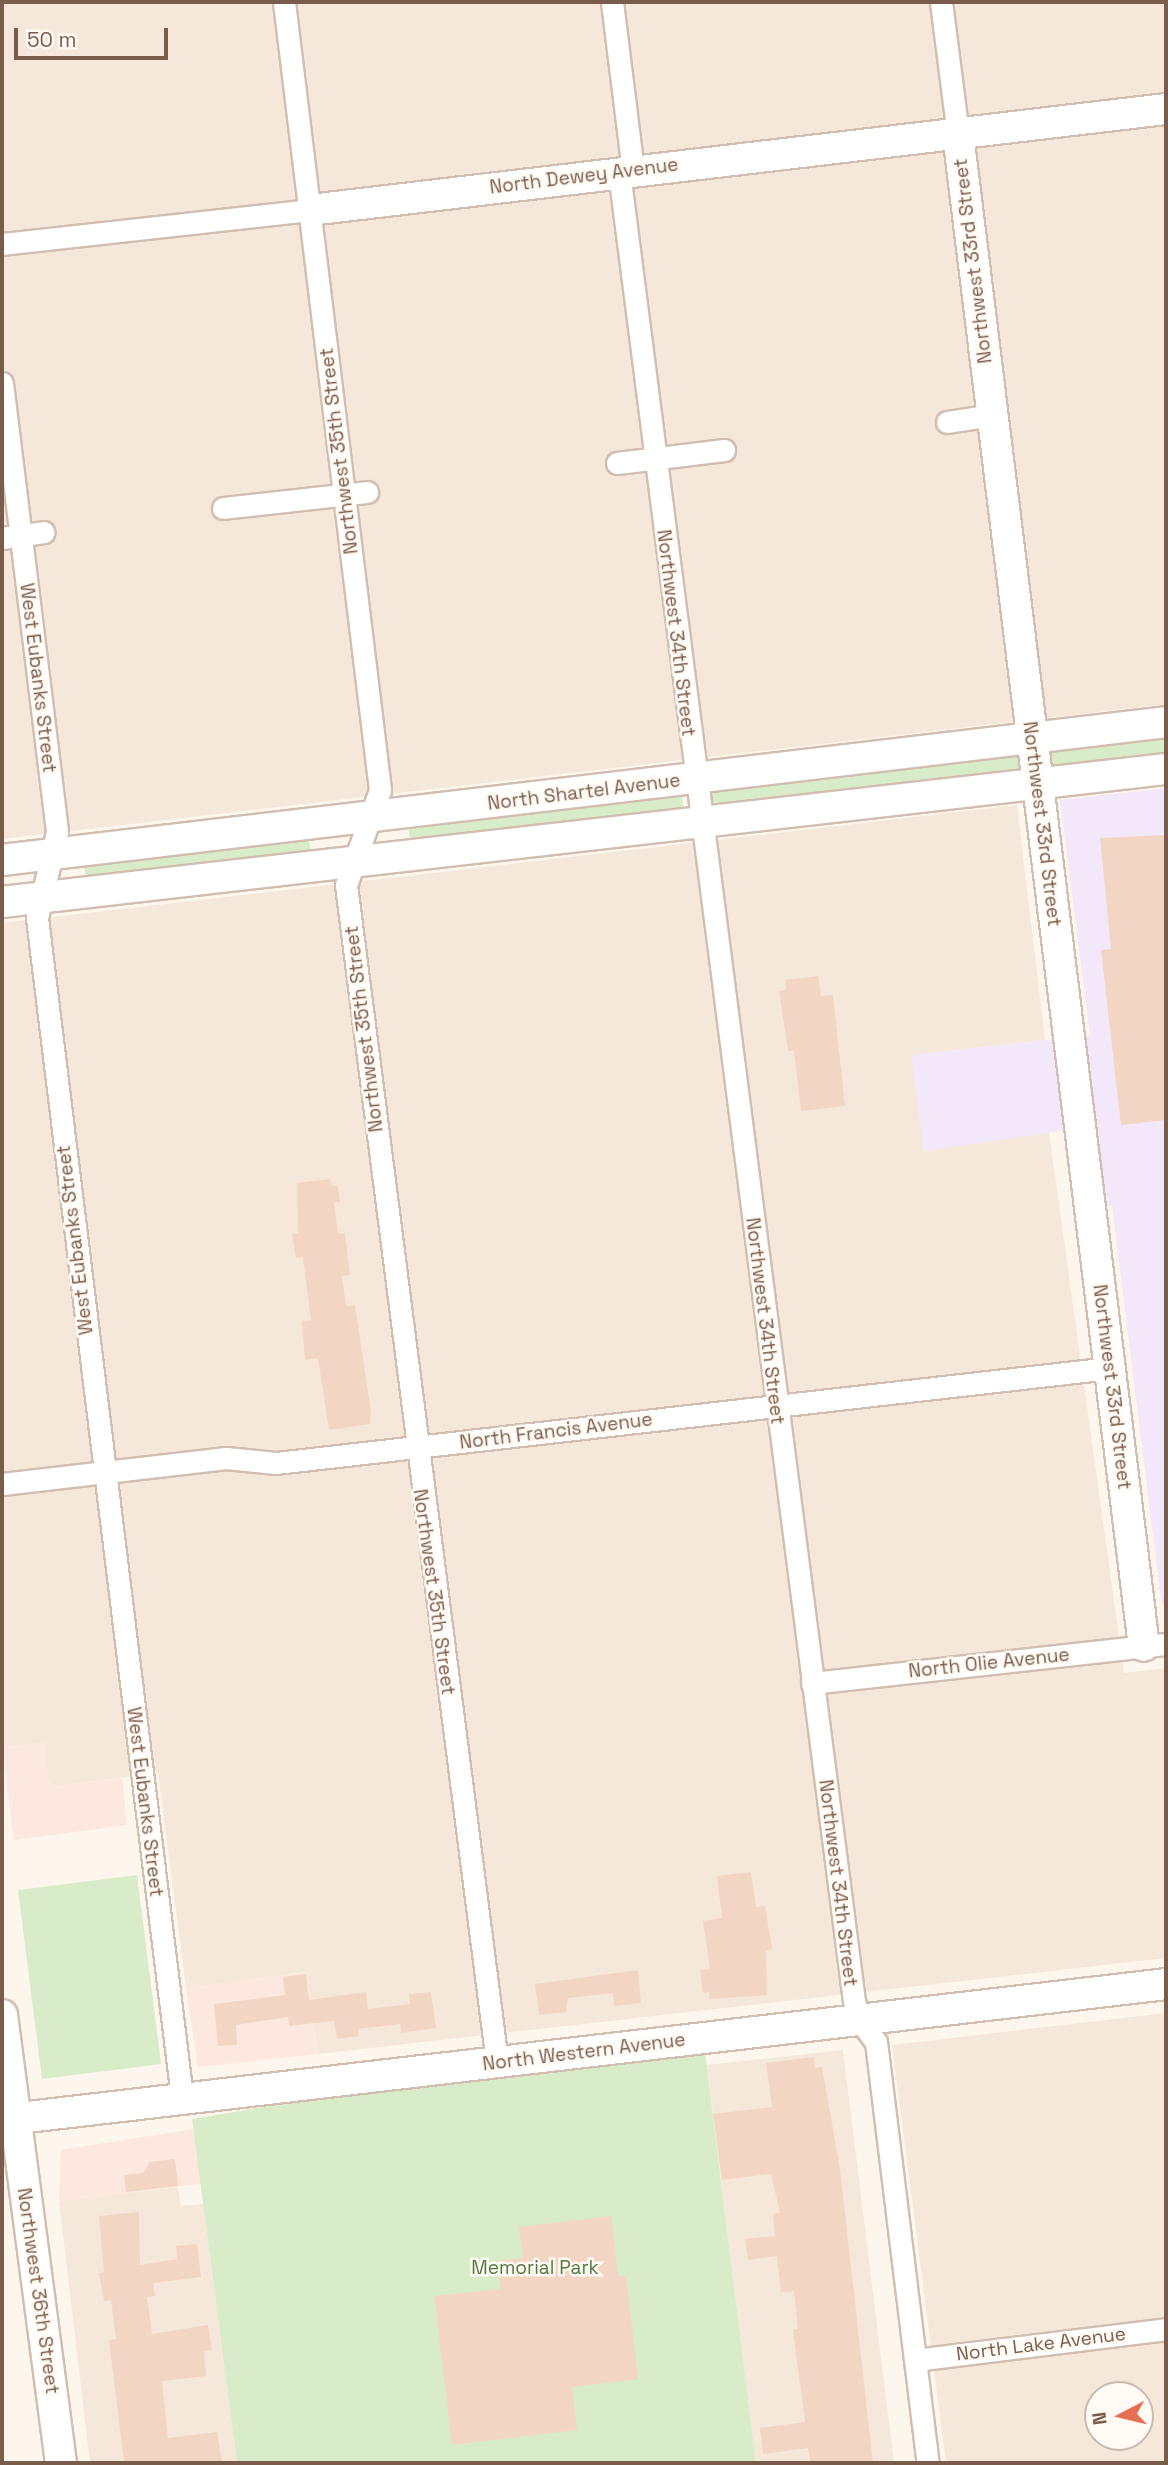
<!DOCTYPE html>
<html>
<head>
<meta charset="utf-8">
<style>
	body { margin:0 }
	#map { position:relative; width:1168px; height:2465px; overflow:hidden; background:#fdf6ec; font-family:"Space Grotesk",sans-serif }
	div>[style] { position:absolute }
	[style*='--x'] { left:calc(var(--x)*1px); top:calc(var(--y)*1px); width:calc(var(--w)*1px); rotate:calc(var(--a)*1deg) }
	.residential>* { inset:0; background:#f5e8da }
	.commercial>* { inset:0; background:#fde8e0 }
	.education>* { inset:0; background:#f3e8fa }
	.green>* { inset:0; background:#d8ecc9 }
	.building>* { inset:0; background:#f3d5c3 }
	.roads { filter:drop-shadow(2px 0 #d1beb0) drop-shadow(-2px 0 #d1beb0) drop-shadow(0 2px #d1beb0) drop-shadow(0 -2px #d1beb0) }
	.street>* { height:21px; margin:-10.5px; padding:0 10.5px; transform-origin:10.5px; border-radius:10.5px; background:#fff }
	.secondary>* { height:30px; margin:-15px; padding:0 15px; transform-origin:15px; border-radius:15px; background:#fff }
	span { translate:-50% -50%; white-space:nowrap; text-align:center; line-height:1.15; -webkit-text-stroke:5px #fffaf3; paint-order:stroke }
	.street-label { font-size:19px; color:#7a5c4d }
	.park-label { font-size:19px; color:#537a41 }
	.frame { position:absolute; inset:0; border:4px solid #7a5c4d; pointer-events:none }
	.north { position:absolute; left:1084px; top:2381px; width:70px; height:70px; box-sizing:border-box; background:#fffaf3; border:2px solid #cabbb1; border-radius:50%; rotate:263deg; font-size:19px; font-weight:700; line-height:28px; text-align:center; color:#7a5c4d }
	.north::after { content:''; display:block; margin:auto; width:24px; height:32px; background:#e76f51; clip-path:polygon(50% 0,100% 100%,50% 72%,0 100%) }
	.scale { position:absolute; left:14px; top:28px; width:154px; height:32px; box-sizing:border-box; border:4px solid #7a5c4d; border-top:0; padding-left:9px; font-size:21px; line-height:24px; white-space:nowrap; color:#7a5c4d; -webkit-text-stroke:5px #fffaf3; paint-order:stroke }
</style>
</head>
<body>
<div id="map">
	<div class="residential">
		<i style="clip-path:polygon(2px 2px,1166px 2px,1166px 704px,2px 839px)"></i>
		<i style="clip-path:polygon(1017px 805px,1045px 1040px,912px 1055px,924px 1150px,1049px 1132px,1124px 1673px,1166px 1668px,1166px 1958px,318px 2054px,306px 1972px,186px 1988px,158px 1773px,49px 1787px,44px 1743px,2px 1747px,2px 923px)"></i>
		<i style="clip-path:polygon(evenodd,1166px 2013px,1166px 2463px,946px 2463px,892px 2045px,1166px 2013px,1098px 2395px,1140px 2395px,1140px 2437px,1098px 2437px,1098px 2395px)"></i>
		<i style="clip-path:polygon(843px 2050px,894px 2463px,756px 2463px,707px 2065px)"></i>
		<i style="clip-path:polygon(178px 2187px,181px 2206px,203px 2204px,237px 2463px,90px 2463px,59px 2201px)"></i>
	</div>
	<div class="commercial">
		<i style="clip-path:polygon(44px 1743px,49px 1787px,122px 1778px,127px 1825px,14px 1840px,2px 1747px)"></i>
		<i style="clip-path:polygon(306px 1972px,318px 2054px,198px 2067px,186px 1988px)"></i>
		<i style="clip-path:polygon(193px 2129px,201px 2184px,59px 2201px,61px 2150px)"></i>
	</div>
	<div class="education">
		<i style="clip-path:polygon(1166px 788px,1166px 1610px,1161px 1600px,1112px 1206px,1103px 1205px,1093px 1126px,924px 1151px,911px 1055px,1090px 1035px,1060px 800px)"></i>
	</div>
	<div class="green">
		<i style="clip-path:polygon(1166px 732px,1166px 759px,1051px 772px,1048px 745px)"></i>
		<i style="clip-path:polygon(1017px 749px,1020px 773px,711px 812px,708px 785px)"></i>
		<i style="clip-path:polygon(681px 790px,684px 814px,410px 841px,408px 824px)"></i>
		<i style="clip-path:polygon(308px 836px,311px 853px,86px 878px,84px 865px)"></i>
		<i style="clip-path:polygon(137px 1875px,161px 2064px,42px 2079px,18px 1890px)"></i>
		<i style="clip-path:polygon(705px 2052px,756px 2463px,237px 2463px,192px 2119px,328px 2096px)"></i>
	</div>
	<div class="building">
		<i style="clip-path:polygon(1166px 835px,1166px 1120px,1121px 1125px,1101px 950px,1111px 949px,1100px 838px)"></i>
		<i style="clip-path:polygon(818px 976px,821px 996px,833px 995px,845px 1106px,801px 1111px,794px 1051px,788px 1051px,779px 991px,786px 990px,785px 980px)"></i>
		<i style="clip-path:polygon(330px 1179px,332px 1186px,338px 1186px,340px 1202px,334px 1202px,338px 1234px,345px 1233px,350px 1275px,342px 1276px,346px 1306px,355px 1305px,371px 1412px,370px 1424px,329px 1430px,318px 1358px,305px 1360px,302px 1321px,311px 1320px,303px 1257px,296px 1258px,292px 1234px,298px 1233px,297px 1183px)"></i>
		<i style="clip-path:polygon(751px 1872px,756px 1907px,765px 1906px,772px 1949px,766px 1951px,767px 1995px,710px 1999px,709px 1992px,703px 1993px,700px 1970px,710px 1969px,703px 1921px,722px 1918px,717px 1876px)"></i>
		<i style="clip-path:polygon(638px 1970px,641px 2003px,614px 2006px,613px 1993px,568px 1998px,566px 2012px,539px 2015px,535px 1984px)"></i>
		<i style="clip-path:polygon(306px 1974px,309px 2000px,366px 1992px,368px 2009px,410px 2004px,409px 1994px,431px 1992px,436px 2028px,401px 2033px,400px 2024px,358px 2029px,359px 2036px,337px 2039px,334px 2021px,289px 2026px,288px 2017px,236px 2025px,237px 2045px,218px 2046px,214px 2004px,285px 1995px,283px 1977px)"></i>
		<i style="clip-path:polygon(814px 2057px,815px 2068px,822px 2067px,840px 2169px,873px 2463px,810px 2463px,808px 2448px,763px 2454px,760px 2428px,805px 2422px,793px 2330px,798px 2329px,794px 2291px,781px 2292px,777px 2256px,748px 2260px,745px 2239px,775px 2236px,773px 2214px,780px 2213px,771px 2174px,722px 2180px,713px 2114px,772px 2107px,766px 2063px)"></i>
		<i style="clip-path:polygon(175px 2159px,178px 2186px,126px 2192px,124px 2175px,143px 2173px,150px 2162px)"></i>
		<i style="clip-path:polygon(139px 2212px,140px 2265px,177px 2259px,176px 2246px,197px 2244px,201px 2277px,153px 2283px,155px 2296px,147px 2297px,152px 2334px,208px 2325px,212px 2350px,204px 2351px,206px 2376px,162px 2381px,168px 2438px,217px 2432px,222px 2462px,124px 2463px,109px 2340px,116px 2339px,111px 2300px,104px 2301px,99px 2273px,104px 2272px,99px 2216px)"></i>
		<i style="clip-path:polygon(611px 2216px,618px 2276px,626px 2275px,638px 2379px,572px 2387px,577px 2430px,452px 2445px,434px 2296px,500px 2289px,497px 2261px,523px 2258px,519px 2227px)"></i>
	</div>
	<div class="roads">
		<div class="street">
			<i style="--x:284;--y:2;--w:794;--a:83.05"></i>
			<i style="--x:380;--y:790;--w:101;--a:109.7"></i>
			<i style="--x:346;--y:885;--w:1187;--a:82.69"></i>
			<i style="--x:612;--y:2;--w:169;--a:82.9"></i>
			<i style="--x:941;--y:2;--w:133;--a:82.7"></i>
			<i style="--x:619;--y:172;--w:1844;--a:82.68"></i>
			<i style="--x:854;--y:2001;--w:21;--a:73"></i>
			<i style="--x:860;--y:2021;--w:26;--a:53"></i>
			<i style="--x:876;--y:2042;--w:424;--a:83"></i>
			<i style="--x:2;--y:244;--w:310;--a:-6.3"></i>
			<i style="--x:2;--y:383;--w:452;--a:83"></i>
			<i style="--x:57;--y:832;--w:88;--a:103.1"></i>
			<i style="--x:37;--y:918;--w:1188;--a:82.99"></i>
			<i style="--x:947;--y:422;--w:46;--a:-8.8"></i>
			<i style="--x:617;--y:463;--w:108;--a:-6.9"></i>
			<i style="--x:223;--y:508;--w:145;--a:-6.3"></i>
			<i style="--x:2;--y:538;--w:42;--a:-8.1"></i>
			<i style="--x:2;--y:1484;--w:226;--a:-6.6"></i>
			<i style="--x:226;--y:1458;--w:50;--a:5.7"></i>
			<i style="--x:276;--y:1463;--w:839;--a:-6.5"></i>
			<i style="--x:812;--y:1683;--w:356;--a:-6.3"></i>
			<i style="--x:915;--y:2360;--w:253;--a:-7"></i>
		</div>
		<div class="secondary">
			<i style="--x:958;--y:134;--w:1523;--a:82.99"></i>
			<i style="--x:310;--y:210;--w:862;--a:-6.73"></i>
			<i style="--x:2;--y:860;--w:1172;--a:-6.76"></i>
			<i style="--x:2;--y:902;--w:1172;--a:-6.52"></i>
			<i style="--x:2;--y:2015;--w:452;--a:82.5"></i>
			<i style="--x:2;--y:2120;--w:1172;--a:-6.66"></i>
		</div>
	</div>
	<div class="street-label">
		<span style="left:584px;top:176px;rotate:-7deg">North Dewey Avenue</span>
		<span style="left:973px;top:261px;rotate:-97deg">Northwest 33rd Street</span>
		<span style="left:339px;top:451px;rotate:-97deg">Northwest 35th Street</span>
		<span style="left:676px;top:633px;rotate:83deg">Northwest 34th Street</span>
		<span style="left:38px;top:678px;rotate:83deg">West Eubanks Street</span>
		<span style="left:584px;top:792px;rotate:-7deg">North Shartel Avenue</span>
		<span style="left:1042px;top:824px;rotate:83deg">Northwest 33rd Street</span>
		<span style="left:364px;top:1029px;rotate:-97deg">Northwest 35th Street</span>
		<span style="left:75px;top:1240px;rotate:-97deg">West Eubanks Street</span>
		<span style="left:765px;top:1321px;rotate:83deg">Northwest 34th Street</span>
		<span style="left:1112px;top:1387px;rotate:83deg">Northwest 33rd Street</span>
		<span style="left:556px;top:1431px;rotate:-7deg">North Francis Avenue</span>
		<span style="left:434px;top:1592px;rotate:82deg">Northwest 35th Street</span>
		<span style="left:989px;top:1663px;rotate:-6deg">North Olie Avenue</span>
		<span style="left:145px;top:1802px;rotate:83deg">West Eubanks Street</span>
		<span style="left:838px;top:1883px;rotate:83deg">Northwest 34th Street</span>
		<span style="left:584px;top:2052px;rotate:-7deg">North Western Avenue</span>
		<span style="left:38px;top:2291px;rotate:82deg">Northwest 36th Street</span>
		<span style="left:1041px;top:2344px;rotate:-7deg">North Lake Avenue</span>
	</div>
	<div class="park-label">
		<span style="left:535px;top:2268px">Memorial Park</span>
	</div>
	<div class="frame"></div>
	<div class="north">N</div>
	<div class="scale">50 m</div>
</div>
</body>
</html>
